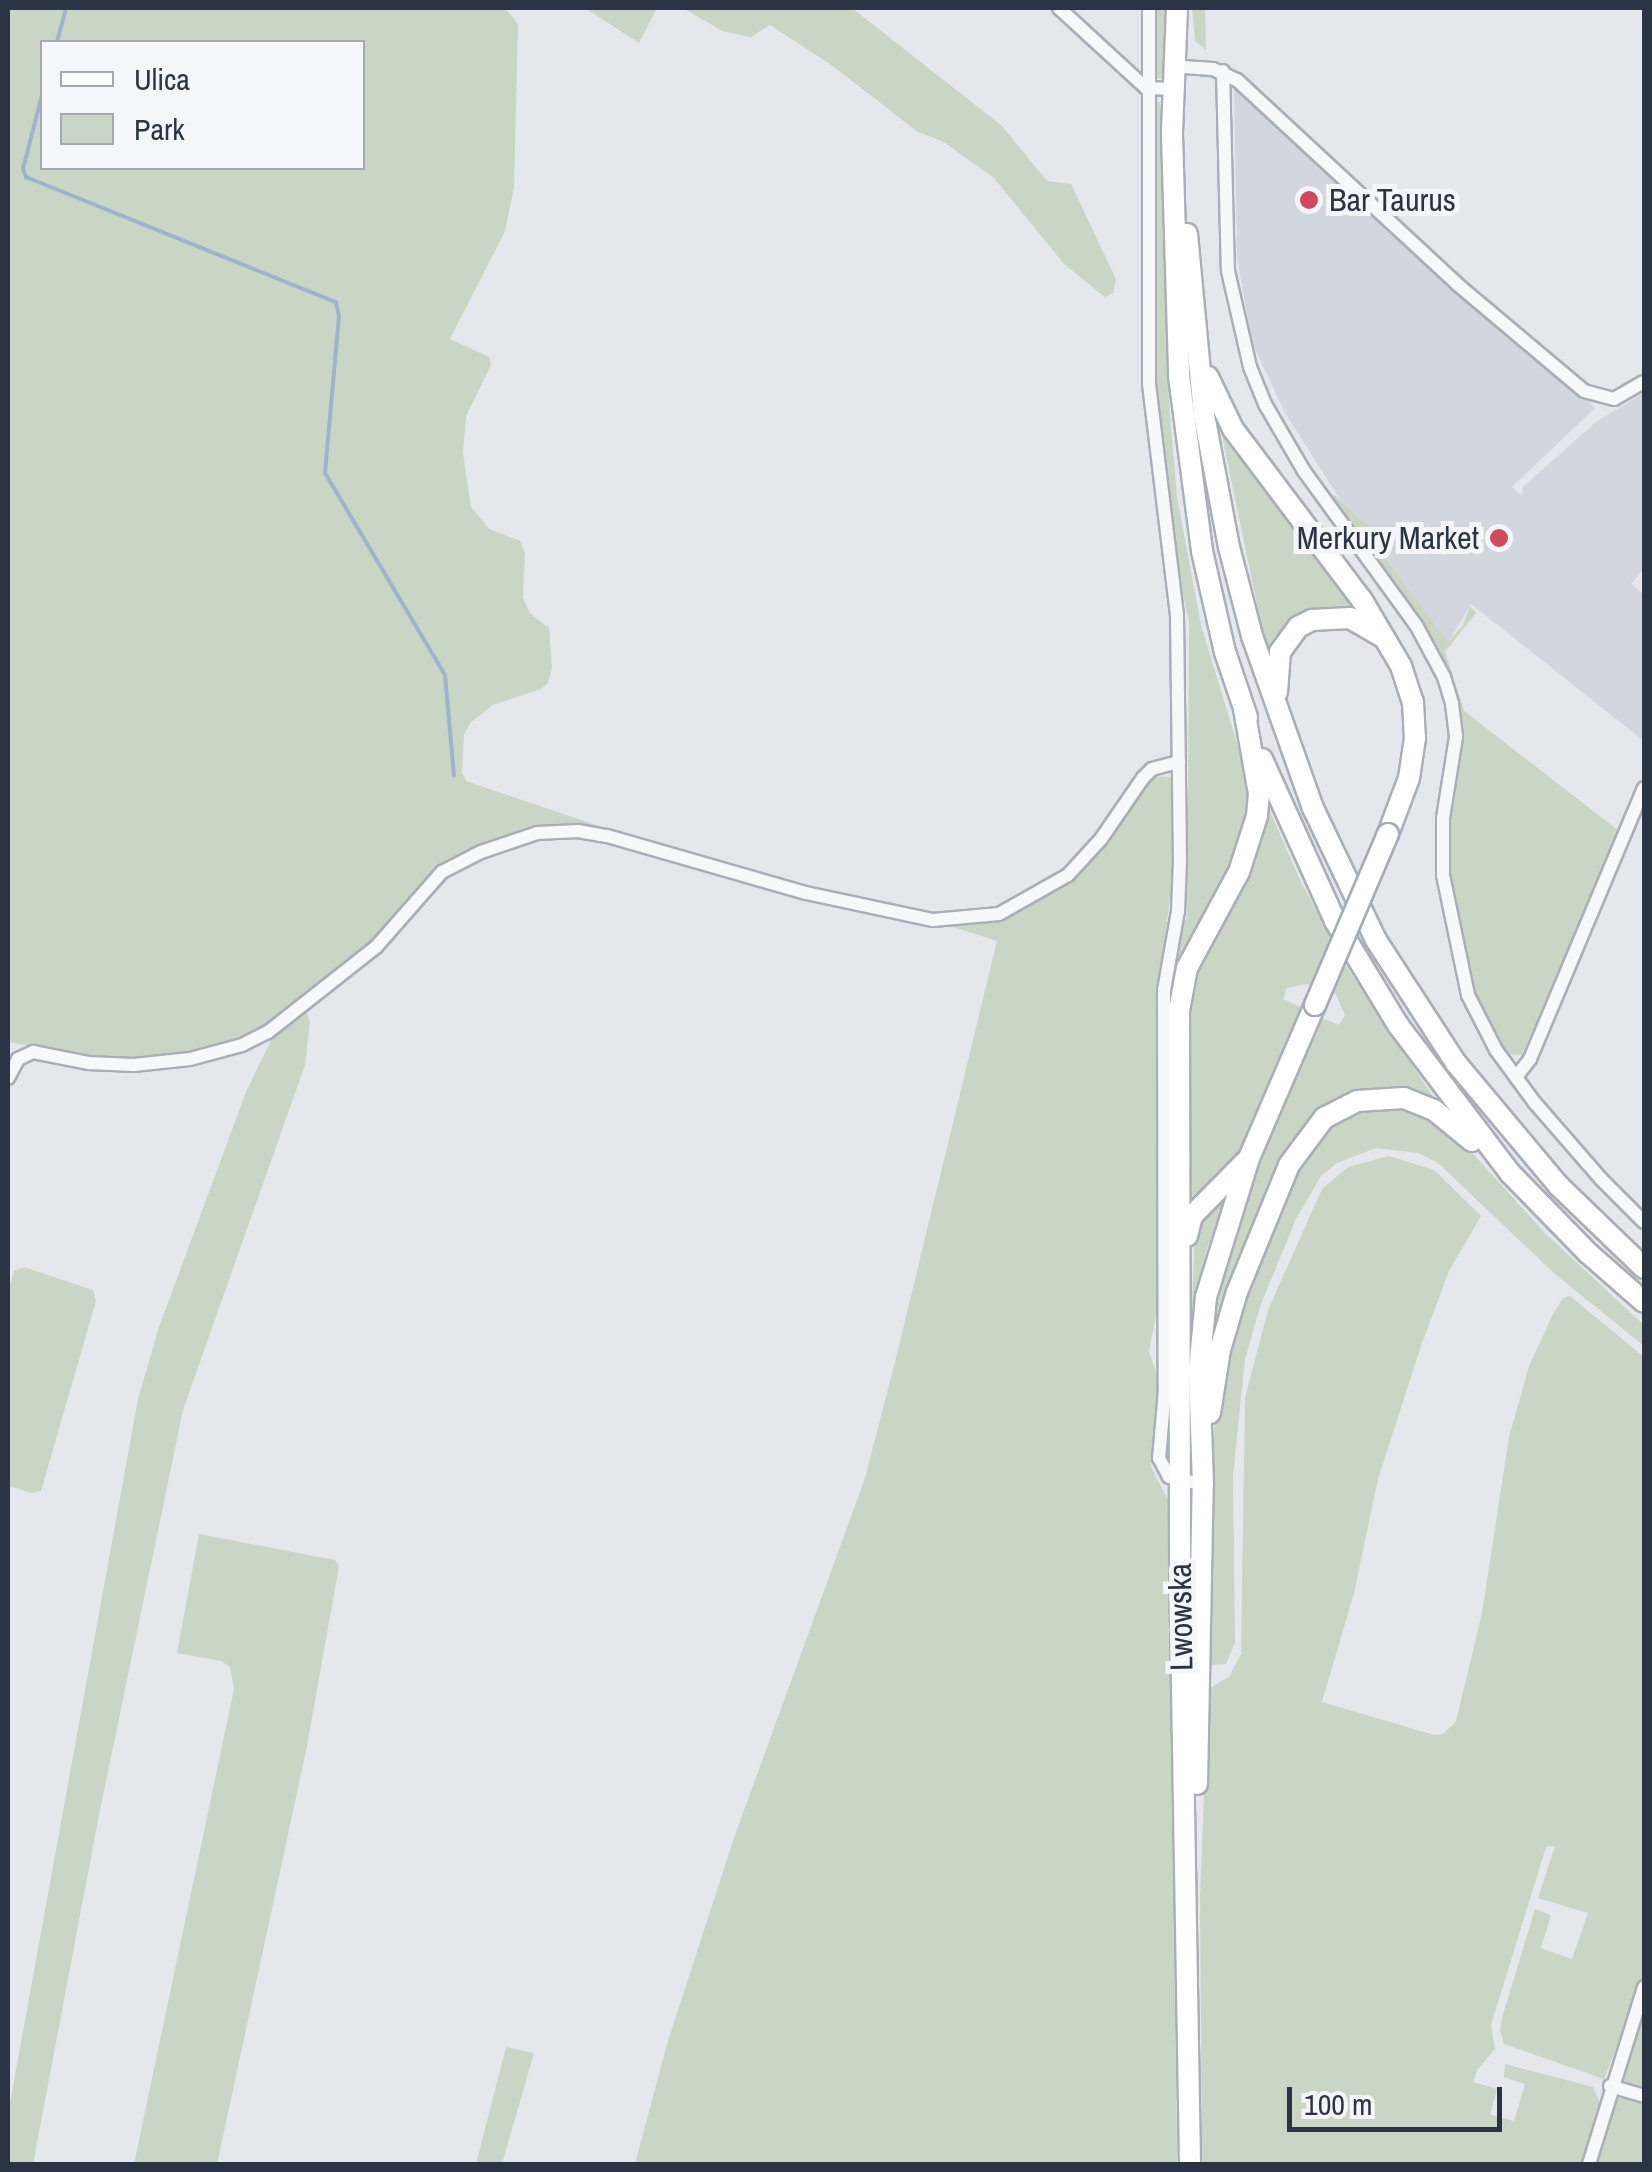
<!DOCTYPE html>
<html>
<head>
<meta charset="utf-8">
<style>
	body { margin:0 }
	#map { position:relative; width:1652px; height:2172px; overflow:hidden; background:#e4e7ec; font-family:"Archivo Narrow",sans-serif }
	div>[style] { position:absolute }
	[style*='--x'] { left:calc(var(--x)*1px); top:calc(var(--y)*1px); width:calc(var(--w)*1px); rotate:calc(var(--a)*1deg) }
	.built>* { inset:0; background:#d2d6de }
	.green>* { inset:0; background:#c9d6c5 }
	.stream>* { height:4px; margin:-2px; padding:0 2px; transform-origin:2px; border-radius:2px; background:#9fb4cc }
	.roads { filter:drop-shadow(2px 0 #a9aeb7) drop-shadow(-2px 0 #a9aeb7) drop-shadow(0 2px #a9aeb7) drop-shadow(0 -2px #a9aeb7) }
	.street>* { height:12px; margin:-6px; padding:0 6px; transform-origin:6px; border-radius:6px; background:#f7f8fa }
	.primary>* { height:20px; margin:-10px; padding:0 10px; transform-origin:10px; border-radius:10px; background:#fff }
	.bridges { filter:drop-shadow(2px 0 #a3abb8) drop-shadow(-2px 0 #a3abb8) drop-shadow(0 2px #a3abb8) drop-shadow(0 -2px #a3abb8) }
	.primary-bridge>* { height:20px; margin:-10px; padding:0 10px; transform-origin:10px; border-radius:10px; background:#fff }
	.dots>* { width:28px; height:28px; translate:-50% -50%; box-sizing:border-box; border:5px solid #f4f6f9; border-radius:50% }
	span { translate:-50% -50%; white-space:nowrap; text-align:center; line-height:1.15; -webkit-text-stroke:10px #f4f6f9; paint-order:stroke }
	.poi-label { font-size:32px; color:#2b3445 }
	.left { translate:0 -50%; text-align:left }
	.right { translate:-100% -50%; text-align:right }
	.street-label { font-size:32px; color:#2b3445 }
	.frame { position:absolute; inset:0; border:10px solid #2b3445; pointer-events:none }
	.legend { position:absolute; left:40px; top:40px; width:325px; height:130px; box-sizing:border-box; background:#f4f6f9; border:2px solid #a4a8b1; margin:0; padding:12px 18px; list-style:none; font-size:30px; color:#2b3445 }
	.legend li { display:flex; align-items:center; gap:20px; height:50px }
	.legend b { width:50px; border:2px solid #a4a8b1 }
	.scale { position:absolute; left:1287px; top:2087px; width:215px; height:45px; box-sizing:border-box; border:5px solid #2b3445; border-top:0; padding-left:12px; font-size:30px; line-height:35px; white-space:nowrap; color:#2b3445; -webkit-text-stroke:8px #f4f6f9; paint-order:stroke }
</style>
</head>
<body>
<div id="map">
	<div class="built">
		<i style="clip-path:polygon(1234px 80px,1595px 408px,1512px 487px,1522px 496px,1523px 487px,1596px 422px,1644px 393px,1644px 568px,1631px 584px,1644px 595px,1644px 741px,1471px 604px,1448px 643px,1365px 529px,1368px 525px,1341px 501px,1285px 413px,1252px 342px,1237px 258px)"></i>
	</div>
	<div class="green">
		<i style="clip-path:polygon(evenodd,8px 8px,505px 8px,518px 24px,514px 188px,505px 231px,450px 339px,489px 357px,491px 365px,466px 416px,463px 453px,471px 507px,489px 529px,520px 541px,525px 552px,523px 598px,530px 613px,549px 628px,552px 667px,548px 683px,541px 689px,493px 705px,471px 722px,464px 735px,462px 773px,466px 781px,631px 837px,573px 826px,446px 864px,418px 888px,381px 937px,262px 1030px,210px 1051px,118px 1061px,8px 1042px,8px 8px,42px 42px,362px 42px,362px 168px,42px 168px,42px 42px)"></i>
		<i style="clip-path:polygon(585px 8px,657px 8px,639px 43px)"></i>
		<i style="clip-path:polygon(683px 8px,852px 8px,1002px 126px,1047px 181px,1071px 184px,1116px 279px,1113px 293px,1105px 297px,1064px 264px,994px 178px,942px 141px,918px 132px,830px 64px,770px 25px,751px 37px,722px 31px)"></i>
		<i style="clip-path:polygon(1155px 8px,1167px 8px,1167px 73px,1162px 79px,1153px 78px)"></i>
		<i style="clip-path:polygon(1192px 8px,1205px 8px,1206px 50px,1195px 41px)"></i>
		<i style="clip-path:polygon(1158px 101px,1166px 112px,1169px 404px,1177px 497px,1201px 625px,1242px 760px,1249px 807px,1245px 829px,1221px 889px,1181px 960px,1171px 1461px,1166px 1456px,1168px 991px,1175px 944px,1187px 917px,1189px 655px,1189px 622px,1174px 553px,1155px 394px,1153px 104px)"></i>
		<i style="clip-path:polygon(1219px 421px,1364px 613px,1292px 622px,1279px 636px,1268px 658px)"></i>
		<i style="clip-path:polygon(1333px 494px,1369px 526px,1365px 530px,1448px 642px,1463px 625px,1470px 606px,1476px 613px,1445px 652px,1464px 711px,1619px 831px,1522px 1055px,1507px 1054px,1499px 1046px,1471px 989px,1463px 959px,1447px 857px,1461px 728px,1447px 668px,1401px 592px,1337px 507px)"></i>
		<i style="clip-path:polygon(1151px 776px,1172px 777px,1173px 872px,1160px 978px,1157px 1124px,1162px 1142px,1161px 1289px,1149px 1351px,1161px 1388px,1151px 1467px,1171px 1506px,1177px 2164px,635px 2164px,667px 2044px,734px 1838px,865px 1478px,896px 1358px,997px 941px,944px 924px,993px 920px,1061px 884px)"></i>
		<i style="clip-path:polygon(1266px 802px,1300px 880px,1346px 966px,1438px 1104px,1429px 1099px,1313px 1118px,1303px 1129px,1289px 1151px,1207px 1388px,1209px 1315px,1251px 1179px,1320px 1017px,1339px 1025px,1345px 1015px,1335px 993px,1307px 984px,1287px 988px,1283px 999px,1301px 1007px,1241px 1150px,1232px 1167px,1188px 1211px,1184px 1060px,1189px 986px)"></i>
		<i style="clip-path:polygon(304px 1007px,310px 1021px,305px 1065px,183px 1410px,99px 1815px,33px 2164px,8px 2164px,8px 2114px,138px 1399px,159px 1327px,246px 1092px,276px 1030px)"></i>
		<i style="clip-path:polygon(1384px 1105px,1411px 1108px,1438px 1121px,1467px 1147px,1546px 1234px,1644px 1325px,1644px 1346px,1555px 1274px,1438px 1163px,1418px 1153px,1376px 1148px,1337px 1163px,1321px 1176px,1296px 1219px,1261px 1304px,1245px 1359px,1233px 1475px,1235px 1643px,1226px 1664px,1211px 1665px,1212px 1463px,1215px 1414px,1231px 1332px,1295px 1167px,1333px 1120px,1357px 1108px)"></i>
		<i style="clip-path:polygon(1389px 1156px,1434px 1170px,1481px 1216px,1449px 1271px,1421px 1346px,1378px 1479px,1354px 1593px,1322px 1702px,1434px 1735px,1443px 1734px,1456px 1721px,1482px 1613px,1509px 1437px,1529px 1366px,1553px 1314px,1563px 1298px,1570px 1296px,1644px 1357px,1644px 1978px,1604px 2079px,1504px 2044px,1500px 2030px,1502px 2018px,1535px 1909px,1551px 1915px,1541px 1948px,1572px 1959px,1588px 1913px,1538px 1898px,1555px 1846px,1546px 1847px,1491px 2025px,1495px 2049px,1478px 2069px,1473px 2082px,1497px 2089px,1490px 2115px,1514px 2121px,1525px 2084px,1504px 2077px,1505px 2064px,1593px 2087px,1600px 2102px,1583px 2164px,1202px 2164px,1200px 1896px,1207px 1721px,1211px 1687px,1229px 1677px,1241px 1654px,1245px 1398px,1268px 1310px,1322px 1189px,1348px 1167px)"></i>
		<i style="clip-path:polygon(1224px 1199px,1206px 1252px,1191px 1326px,1195px 1235px,1208px 1211px)"></i>
		<i style="clip-path:polygon(24px 1267px,93px 1290px,96px 1301px,41px 1491px,32px 1493px,8px 1486px,8px 1292px,14px 1271px)"></i>
		<i style="clip-path:polygon(199px 1534px,335px 1560px,339px 1566px,306px 1751px,217px 2164px,134px 2164px,234px 1689px,230px 1667px,221px 1661px,177px 1653px)"></i>
		<i style="clip-path:polygon(1644px 2000px,1644px 2092px,1619px 2082px)"></i>
		<i style="clip-path:polygon(506px 2047px,534px 2053px,502px 2164px,476px 2164px)"></i>
		<i style="clip-path:polygon(1620px 2098px,1644px 2102px,1644px 2164px,1594px 2164px,1613px 2101px)"></i>
	</div>
	<div class="stream">
		<i style="--x:57;--y:42;--w:35;--a:-75"></i>
		<i style="--x:42;--y:95;--w:76;--a:104.4"></i>
		<i style="--x:23;--y:169;--w:9;--a:69"></i>
		<i style="--x:26;--y:177;--w:334;--a:22"></i>
		<i style="--x:336;--y:302;--w:14;--a:78"></i>
		<i style="--x:339;--y:316;--w:158;--a:95.1"></i>
		<i style="--x:325;--y:473;--w:235;--a:59.3"></i>
		<i style="--x:445;--y:675;--w:101;--a:84.9"></i>
	</div>
	<div class="roads">
		<div class="street">
			<i style="--x:1059;--y:8;--w:118;--a:42.6"></i>
			<i style="--x:1146;--y:88;--w:27;--a:2"></i>
			<i style="--x:1149;--y:8;--w:376;--a:90"></i>
			<i style="--x:1149;--y:384;--w:234;--a:83.1"></i>
			<i style="--x:1177;--y:616;--w:244;--a:89.3"></i>
			<i style="--x:1180;--y:860;--w:51;--a:92.2"></i>
			<i style="--x:1178;--y:911;--w:80;--a:100"></i>
			<i style="--x:1164;--y:990;--w:400;--a:89.9"></i>
			<i style="--x:1165;--y:1390;--w:68;--a:95"></i>
			<i style="--x:1159;--y:1458;--w:21;--a:62"></i>
			<i style="--x:1169;--y:1477;--w:35;--a:12"></i>
			<i style="--x:1183;--y:67;--w:30;--a:4"></i>
			<i style="--x:1213;--y:69;--w:26;--a:25"></i>
			<i style="--x:1237;--y:80;--w:300;--a:42.8"></i>
			<i style="--x:1457;--y:284;--w:166;--a:40.1"></i>
			<i style="--x:1584;--y:391;--w:31;--a:15"></i>
			<i style="--x:1614;--y:399;--w:34;--a:-30"></i>
			<i style="--x:1223;--y:71;--w:200;--a:88.6"></i>
			<i style="--x:1228;--y:271;--w:98;--a:77.1"></i>
			<i style="--x:1250;--y:367;--w:40;--a:68"></i>
			<i style="--x:1265;--y:404;--w:78;--a:59.8"></i>
			<i style="--x:1304;--y:471;--w:190;--a:54"></i>
			<i style="--x:1416;--y:625;--w:59;--a:61.7"></i>
			<i style="--x:1444;--y:677;--w:28;--a:73"></i>
			<i style="--x:1452;--y:704;--w:33;--a:83"></i>
			<i style="--x:1456;--y:737;--w:82;--a:99.1"></i>
			<i style="--x:1443;--y:818;--w:57;--a:90"></i>
			<i style="--x:1443;--y:875;--w:123;--a:78.2"></i>
			<i style="--x:1468;--y:995;--w:62;--a:63"></i>
			<i style="--x:1496;--y:1050;--w:66;--a:53.7"></i>
			<i style="--x:1535;--y:1103;--w:101;--a:49"></i>
			<i style="--x:1601;--y:1179;--w:61;--a:45"></i>
			<i style="--x:1516;--y:1077;--w:23;--a:-52"></i>
			<i style="--x:1530;--y:1059;--w:294;--a:-67.2"></i>
			<i style="--x:8;--y:1078;--w:21;--a:-62"></i>
			<i style="--x:18;--y:1059;--w:17;--a:-25"></i>
			<i style="--x:33;--y:1052;--w:56;--a:11.3"></i>
			<i style="--x:88;--y:1063;--w:46;--a:2.5"></i>
			<i style="--x:134;--y:1065;--w:56;--a:-6.1"></i>
			<i style="--x:190;--y:1059;--w:54;--a:-15.1"></i>
			<i style="--x:242;--y:1045;--w:29;--a:-27"></i>
			<i style="--x:268;--y:1032;--w:137;--a:-38.2"></i>
			<i style="--x:376;--y:947;--w:100;--a:-48.7"></i>
			<i style="--x:442;--y:872;--w:44;--a:-27.1"></i>
			<i style="--x:481;--y:852;--w:59;--a:-18.7"></i>
			<i style="--x:537;--y:833;--w:41;--a:-2.8"></i>
			<i style="--x:578;--y:831;--w:29;--a:10"></i>
			<i style="--x:607;--y:836;--w:207;--a:16"></i>
			<i style="--x:806;--y:893;--w:130;--a:12"></i>
			<i style="--x:933;--y:920;--w:66;--a:-5.2"></i>
			<i style="--x:999;--y:914;--w:79;--a:-29.5"></i>
			<i style="--x:1068;--y:875;--w:49;--a:-47.5"></i>
			<i style="--x:1101;--y:839;--w:74;--a:-55.5"></i>
			<i style="--x:1143;--y:778;--w:13;--a:-45"></i>
			<i style="--x:1152;--y:769;--w:28;--a:-15"></i>
			<i style="--x:1610;--y:2086;--w:35;--a:16"></i>
			<i style="--x:1589;--y:2164;--w:185;--a:-72.7"></i>
		</div>
		<div class="primary">
			<i style="--x:1177;--y:8;--w:126;--a:92.3"></i>
			<i style="--x:1172;--y:134;--w:242;--a:88.3"></i>
			<i style="--x:1179;--y:376;--w:177;--a:82.5"></i>
			<i style="--x:1202;--y:551;--w:104;--a:77.2"></i>
			<i style="--x:1225;--y:652;--w:69;--a:71.3"></i>
			<i style="--x:1187;--y:234;--w:182;--a:84.6"></i>
			<i style="--x:1204;--y:415;--w:134;--a:79.3"></i>
			<i style="--x:1229;--y:547;--w:92;--a:75.5"></i>
			<i style="--x:1252;--y:636;--w:182;--a:70.5"></i>
			<i style="--x:1313;--y:808;--w:146;--a:64.5"></i>
			<i style="--x:1376;--y:940;--w:147;--a:57"></i>
			<i style="--x:1456;--y:1063;--w:160;--a:50.1"></i>
			<i style="--x:1559;--y:1186;--w:118;--a:44"></i>
			<i style="--x:1208;--y:377;--w:58;--a:64.3"></i>
			<i style="--x:1233;--y:429;--w:214;--a:53"></i>
			<i style="--x:1362;--y:600;--w:77;--a:59.4"></i>
			<i style="--x:1401;--y:666;--w:38;--a:72"></i>
			<i style="--x:1413;--y:702;--w:36;--a:87"></i>
			<i style="--x:1415;--y:738;--w:40;--a:98.5"></i>
			<i style="--x:1409;--y:778;--w:60;--a:110.6"></i>
			<i style="--x:1277;--y:692;--w:40;--a:-85.7"></i>
			<i style="--x:1280;--y:652;--w:31;--a:-54"></i>
			<i style="--x:1298;--y:627;--w:16;--a:-27"></i>
			<i style="--x:1312;--y:620;--w:38;--a:-3"></i>
			<i style="--x:1350;--y:618;--w:36;--a:30"></i>
			<i style="--x:1262;--y:759;--w:178;--a:65.7"></i>
			<i style="--x:1335;--y:921;--w:122;--a:58.8"></i>
			<i style="--x:1398;--y:1025;--w:186;--a:52.9"></i>
			<i style="--x:1510;--y:1173;--w:112;--a:45.7"></i>
			<i style="--x:1588;--y:1253;--w:74;--a:41.2"></i>
			<i style="--x:1187;--y:1236;--w:21;--a:-76"></i>
			<i style="--x:1192;--y:1216;--w:76;--a:-45.5"></i>
			<i style="--x:1210;--y:1413;--w:64;--a:-81"></i>
			<i style="--x:1220;--y:1350;--w:60;--a:-73.7"></i>
			<i style="--x:1237;--y:1292;--w:137;--a:-67.7"></i>
			<i style="--x:1289;--y:1165;--w:59;--a:-53.3"></i>
			<i style="--x:1324;--y:1118;--w:37;--a:-27"></i>
			<i style="--x:1357;--y:1101;--w:47;--a:-3.7"></i>
			<i style="--x:1404;--y:1098;--w:32;--a:22"></i>
			<i style="--x:1434;--y:1110;--w:49;--a:39.2"></i>
			<i style="--x:1197;--y:1784;--w:300;--a:-88.9"></i>
			<i style="--x:1203;--y:1484;--w:113;--a:-92"></i>
			<i style="--x:1199;--y:1371;--w:74;--a:-84.6"></i>
			<i style="--x:1206;--y:1297;--w:145;--a:-72.8"></i>
			<i style="--x:1249;--y:1158;--w:167;--a:-66.7"></i>
			<i style="--x:1190;--y:2164;--w:594;--a:-90.96"></i>
			<i style="--x:1180;--y:1570;--w:559;--a:-90.1"></i>
			<i style="--x:1179;--y:1011;--w:44;--a:-79.5"></i>
			<i style="--x:1187;--y:968;--w:109;--a:-61.6"></i>
			<i style="--x:1239;--y:872;--w:59;--a:-72.2"></i>
			<i style="--x:1257;--y:816;--w:22;--a:-85"></i>
			<i style="--x:1259;--y:794;--w:86;--a:-100"></i>
		</div>
	</div>
	<div class="bridges">
		<div class="primary-bridge">
			<i style="--x:1315;--y:1005;--w:186;--a:-66.9"></i>
		</div>
	</div>
	<div class="dots">
		<i style="left:1309px;top:200px;background:#d1495b"></i>
		<i style="left:1499px;top:538px;background:#d1495b"></i>
	</div>
	<div class="poi-label">
		<span class="left" style="left:1329px;top:200px">Bar Taurus</span>
		<span class="right" style="left:1479px;top:538px">Merkury Market</span>
	</div>
	<div class="street-label">
		<span style="left:1181px;top:1617px;rotate:-91deg">Lwowska</span>
	</div>
	<div class="frame"></div>
	<ul class="legend">
	<li><b style="height:12px;background:#fff"></b>Ulica</li>
	<li><b style="height:28px;background:#c9d6c5"></b>Park</li>
	</ul>
	<div class="scale">100 m</div>
</div>
</body>
</html>
